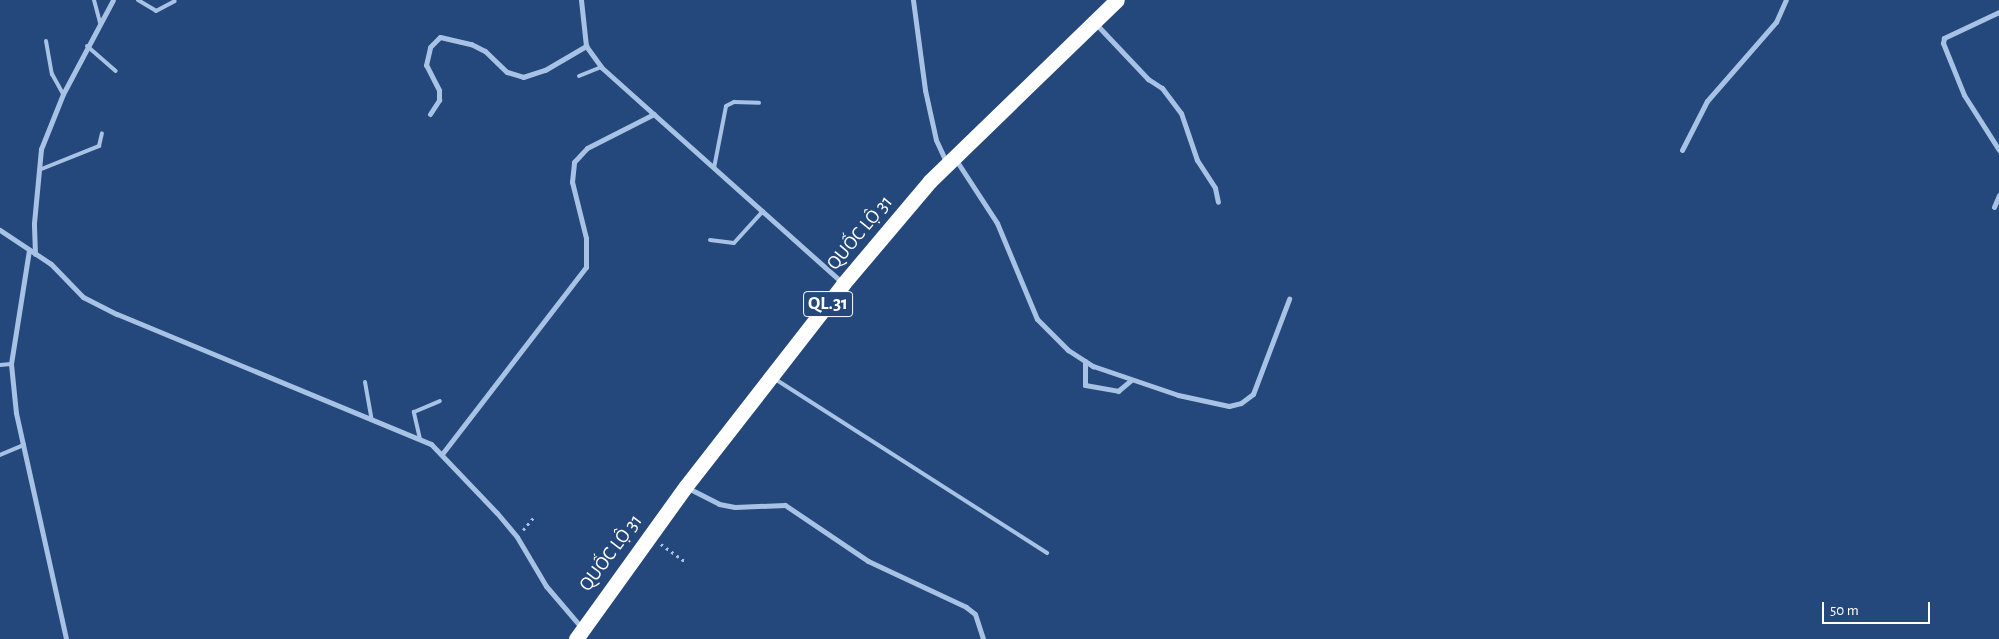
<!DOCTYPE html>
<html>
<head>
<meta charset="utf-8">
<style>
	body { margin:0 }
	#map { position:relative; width:1999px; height:639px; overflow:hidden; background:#24487b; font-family:"Alegreya Sans",sans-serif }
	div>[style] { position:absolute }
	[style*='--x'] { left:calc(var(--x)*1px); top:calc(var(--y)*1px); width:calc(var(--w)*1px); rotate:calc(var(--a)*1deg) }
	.path>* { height:2.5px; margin-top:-1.25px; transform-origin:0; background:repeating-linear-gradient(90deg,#a7c2e5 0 2.5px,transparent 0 6.5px) }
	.lane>* { height:4px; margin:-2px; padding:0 2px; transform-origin:2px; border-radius:2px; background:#a7c2e5 }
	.street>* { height:5px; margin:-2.5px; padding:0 2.5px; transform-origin:2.5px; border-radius:2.5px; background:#a7c2e5 }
	.highway>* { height:15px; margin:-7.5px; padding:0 7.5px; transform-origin:7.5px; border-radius:7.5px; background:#fff }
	span { translate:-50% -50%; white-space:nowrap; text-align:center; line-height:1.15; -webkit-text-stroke:4px #24487b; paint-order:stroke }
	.shield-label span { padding:1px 4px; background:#24487b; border:1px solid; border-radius:4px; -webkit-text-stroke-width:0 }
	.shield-label { font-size:19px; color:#fff; font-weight:700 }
	.street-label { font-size:20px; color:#fff }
	.scale { position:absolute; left:1822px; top:602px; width:108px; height:22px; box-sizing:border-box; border:2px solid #fff; border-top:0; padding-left:6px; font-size:15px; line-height:18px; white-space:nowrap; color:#fff; -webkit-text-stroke:4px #24487b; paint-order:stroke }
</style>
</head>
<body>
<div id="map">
	<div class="path">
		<i style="--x:523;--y:530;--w:17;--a:-50"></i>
		<i style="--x:661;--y:544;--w:32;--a:36"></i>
	</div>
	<div class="lane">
		<i style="--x:94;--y:0;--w:24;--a:75"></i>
		<i style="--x:138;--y:0;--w:21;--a:31"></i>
		<i style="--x:156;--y:11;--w:21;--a:-28"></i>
		<i style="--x:46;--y:41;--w:34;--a:80"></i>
		<i style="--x:52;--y:74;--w:23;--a:61"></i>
		<i style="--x:87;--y:46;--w:38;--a:41"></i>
		<i style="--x:579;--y:76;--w:24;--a:-22"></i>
		<i style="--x:714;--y:168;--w:63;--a:-79"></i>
		<i style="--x:726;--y:106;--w:9;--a:-27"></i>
		<i style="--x:734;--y:102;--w:25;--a:2"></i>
		<i style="--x:39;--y:170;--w:65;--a:-21.8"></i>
		<i style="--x:99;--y:146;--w:13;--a:-77"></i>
		<i style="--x:710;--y:240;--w:24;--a:7"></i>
		<i style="--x:734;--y:243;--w:43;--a:-47.8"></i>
		<i style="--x:0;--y:365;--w:11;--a:-5"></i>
		<i style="--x:775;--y:379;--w:323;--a:32.6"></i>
		<i style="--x:365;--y:382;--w:36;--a:80"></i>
		<i style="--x:420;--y:439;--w:28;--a:-103"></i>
		<i style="--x:414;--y:412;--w:28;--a:-23"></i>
		<i style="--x:0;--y:455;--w:26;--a:-23"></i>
	</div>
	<div class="street">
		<i style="--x:581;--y:0;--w:46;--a:83.8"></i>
		<i style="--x:586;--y:46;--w:26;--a:54"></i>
		<i style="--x:601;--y:67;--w:324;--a:41.8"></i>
		<i style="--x:913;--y:0;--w:91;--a:82.4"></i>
		<i style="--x:925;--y:90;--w:51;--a:77.6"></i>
		<i style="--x:936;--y:140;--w:23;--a:65"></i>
		<i style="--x:1999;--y:12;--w:61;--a:154.7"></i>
		<i style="--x:1944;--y:38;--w:5;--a:101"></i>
		<i style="--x:1943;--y:43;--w:56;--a:68"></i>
		<i style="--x:1964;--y:95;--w:65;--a:57.5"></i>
		<i style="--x:1096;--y:24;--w:76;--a:46.6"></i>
		<i style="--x:1148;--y:79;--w:17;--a:33"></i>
		<i style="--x:1162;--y:88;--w:31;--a:53"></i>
		<i style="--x:1181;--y:113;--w:50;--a:71.2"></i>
		<i style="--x:1197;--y:160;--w:33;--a:57"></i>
		<i style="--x:1215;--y:188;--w:14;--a:78"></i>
		<i style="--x:430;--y:114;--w:17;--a:-57"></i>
		<i style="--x:439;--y:100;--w:10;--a:-90"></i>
		<i style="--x:439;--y:90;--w:28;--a:-117"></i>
		<i style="--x:426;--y:65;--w:18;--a:-77"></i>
		<i style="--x:430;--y:47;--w:14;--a:-45"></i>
		<i style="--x:440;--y:37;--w:32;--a:13"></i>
		<i style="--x:471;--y:44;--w:16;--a:27"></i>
		<i style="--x:485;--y:51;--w:30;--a:44"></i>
		<i style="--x:507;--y:72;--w:17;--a:17"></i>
		<i style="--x:523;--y:77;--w:23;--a:-18"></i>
		<i style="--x:545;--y:70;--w:48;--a:-30.3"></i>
		<i style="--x:1682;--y:150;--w:55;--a:-63"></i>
		<i style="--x:1707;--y:101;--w:105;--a:-48.9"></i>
		<i style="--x:1776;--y:22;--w:24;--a:-66"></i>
		<i style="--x:956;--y:160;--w:75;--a:56.9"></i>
		<i style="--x:997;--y:223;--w:104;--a:67.4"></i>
		<i style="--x:1037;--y:319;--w:44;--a:45"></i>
		<i style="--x:1068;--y:350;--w:30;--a:33"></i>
		<i style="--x:1093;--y:366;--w:90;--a:18.8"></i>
		<i style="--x:1178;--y:395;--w:52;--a:12.2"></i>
		<i style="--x:1229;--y:406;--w:12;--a:-14"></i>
		<i style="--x:1241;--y:403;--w:15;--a:-37"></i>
		<i style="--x:1253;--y:394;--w:102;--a:-69.2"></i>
		<i style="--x:1994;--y:207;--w:13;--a:-67"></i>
		<i style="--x:0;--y:230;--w:61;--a:33.7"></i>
		<i style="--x:51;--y:264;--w:46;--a:45.9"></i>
		<i style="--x:83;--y:297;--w:38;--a:27"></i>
		<i style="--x:117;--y:314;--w:340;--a:22.5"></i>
		<i style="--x:431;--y:444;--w:95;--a:46.3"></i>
		<i style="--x:497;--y:513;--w:31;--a:50"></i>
		<i style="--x:517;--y:537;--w:57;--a:59.4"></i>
		<i style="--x:546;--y:586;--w:55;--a:49.4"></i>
		<i style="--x:29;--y:250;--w:115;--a:99"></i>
		<i style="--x:11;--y:364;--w:49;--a:84.2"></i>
		<i style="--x:16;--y:413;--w:231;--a:77.5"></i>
		<i style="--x:35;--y:254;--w:31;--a:-92"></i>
		<i style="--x:34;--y:223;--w:74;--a:-84.6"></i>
		<i style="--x:41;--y:149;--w:59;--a:-68.2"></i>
		<i style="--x:63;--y:94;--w:106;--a:-62"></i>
		<i style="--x:1085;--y:361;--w:24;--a:90"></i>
		<i style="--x:1085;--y:385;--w:34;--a:10"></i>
		<i style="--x:1118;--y:391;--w:17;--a:-40"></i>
		<i style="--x:442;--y:454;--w:236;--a:-52.4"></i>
		<i style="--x:586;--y:267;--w:29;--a:-90"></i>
		<i style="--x:586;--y:238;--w:58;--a:-104"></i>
		<i style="--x:572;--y:182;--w:20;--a:-84"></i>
		<i style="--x:574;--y:162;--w:19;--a:-47"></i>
		<i style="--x:587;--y:148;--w:75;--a:-26.9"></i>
		<i style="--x:686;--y:487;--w:37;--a:27"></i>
		<i style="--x:719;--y:504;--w:16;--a:11"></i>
		<i style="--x:735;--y:507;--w:50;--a:-2.3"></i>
		<i style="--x:785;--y:505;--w:100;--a:34"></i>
		<i style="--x:868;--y:561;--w:108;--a:25.1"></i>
		<i style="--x:966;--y:607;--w:11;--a:38"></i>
		<i style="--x:975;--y:614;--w:26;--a:72"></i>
	</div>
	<div class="highway">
		<i style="--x:576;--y:639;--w:188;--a:-54.3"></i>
		<i style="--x:686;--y:486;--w:256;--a:-52.1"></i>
		<i style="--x:843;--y:284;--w:135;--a:-49.8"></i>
		<i style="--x:930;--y:181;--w:260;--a:-44.1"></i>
	</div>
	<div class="shield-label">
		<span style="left:828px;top:304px">QL.31</span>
	</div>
	<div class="street-label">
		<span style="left:860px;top:233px;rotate:-50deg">QUỐC LỘ 31</span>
		<span style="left:611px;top:553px;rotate:-53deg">QUỐC LỘ 31</span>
	</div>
	<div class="scale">50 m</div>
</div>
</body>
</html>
